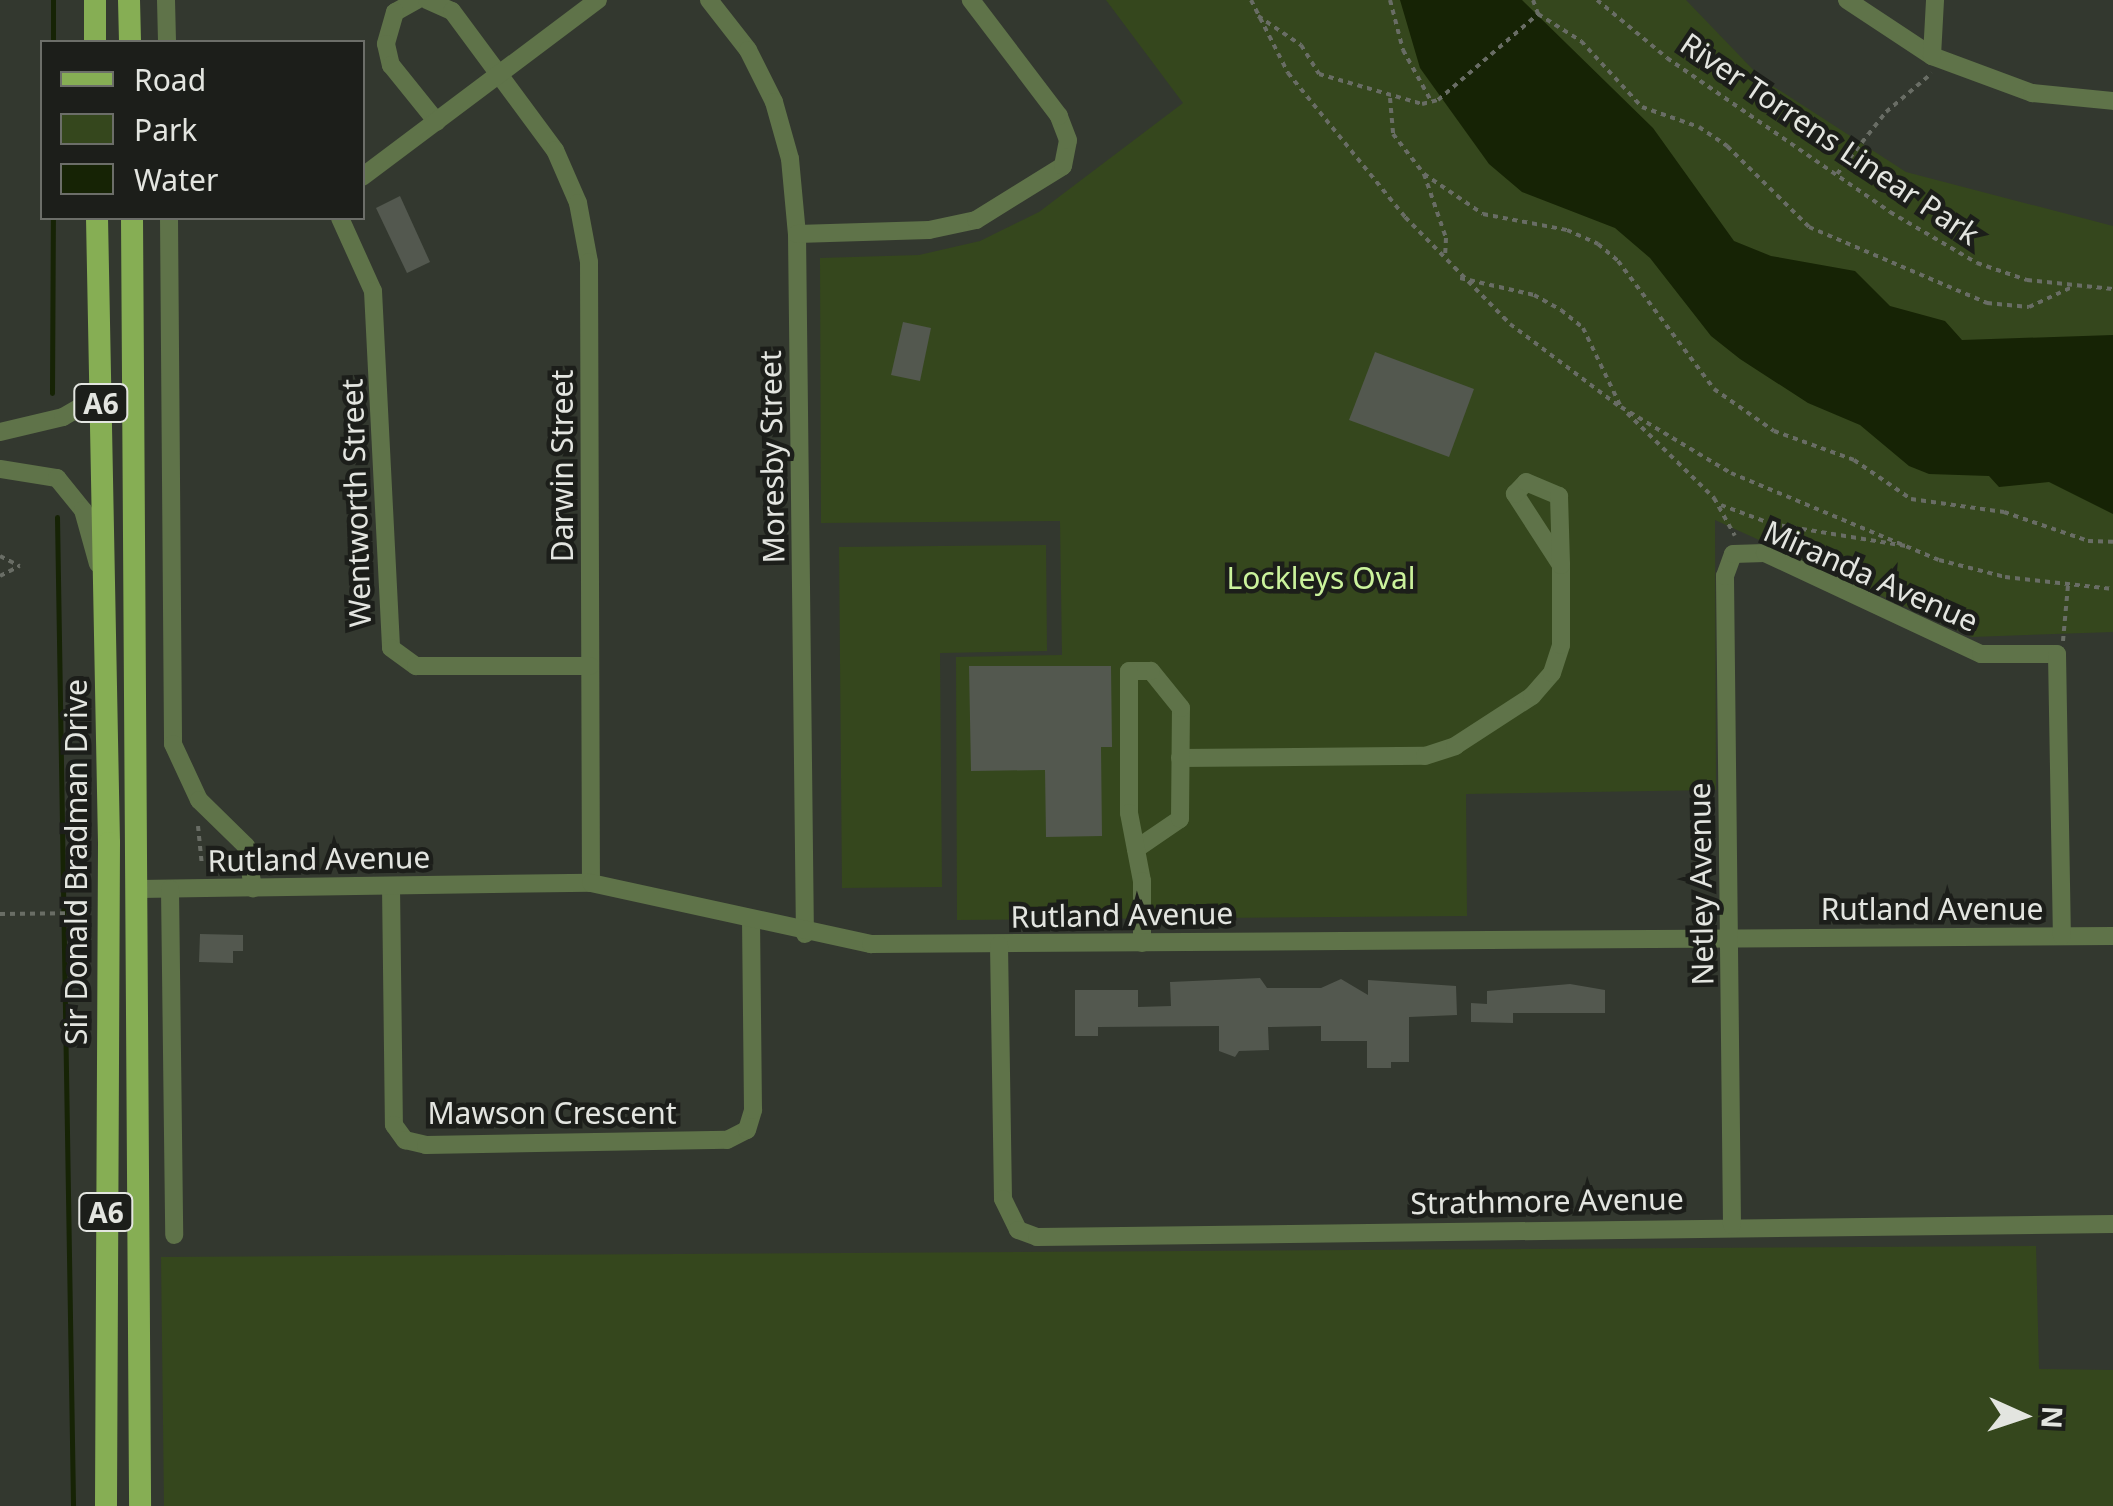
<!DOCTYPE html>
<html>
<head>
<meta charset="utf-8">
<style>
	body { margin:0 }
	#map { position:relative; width:2113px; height:1506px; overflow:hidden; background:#33382f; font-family:"Noto Sans",sans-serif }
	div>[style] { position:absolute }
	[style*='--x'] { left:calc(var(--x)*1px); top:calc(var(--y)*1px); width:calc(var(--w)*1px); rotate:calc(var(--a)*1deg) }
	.green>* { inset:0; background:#35471d }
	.water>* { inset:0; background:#162305 }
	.stream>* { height:5px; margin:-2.5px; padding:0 2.5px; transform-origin:2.5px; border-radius:2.5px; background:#162305 }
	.building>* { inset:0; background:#53584f }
	.path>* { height:4px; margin-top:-2px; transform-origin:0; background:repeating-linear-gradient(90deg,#696d65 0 5px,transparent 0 10px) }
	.minor>* { height:18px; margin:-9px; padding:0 9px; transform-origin:9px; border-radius:9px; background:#5f7349 }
	.major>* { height:22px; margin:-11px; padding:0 11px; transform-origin:11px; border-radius:11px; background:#86ae54 }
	span { translate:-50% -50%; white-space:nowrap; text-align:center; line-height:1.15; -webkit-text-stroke:9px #1c1e1a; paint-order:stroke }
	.shield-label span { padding:2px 8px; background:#1c1e1a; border:2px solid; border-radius:8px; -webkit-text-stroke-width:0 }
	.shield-label { font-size:28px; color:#e3e5e0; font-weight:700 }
	.street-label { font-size:30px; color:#e3e5e0 }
	.park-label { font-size:30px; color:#cbf39c }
	.legend { position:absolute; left:40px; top:40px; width:325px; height:180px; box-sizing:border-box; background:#1c1e1a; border:2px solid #6c6e69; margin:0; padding:12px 18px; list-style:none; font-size:30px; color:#e3e5e0 }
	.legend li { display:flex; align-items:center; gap:20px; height:50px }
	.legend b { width:50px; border:2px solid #6c6e69 }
	.north { position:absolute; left:1973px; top:1366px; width:100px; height:100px; -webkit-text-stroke:8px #1c1e1a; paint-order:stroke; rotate:93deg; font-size:28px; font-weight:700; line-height:40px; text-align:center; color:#e3e5e0 }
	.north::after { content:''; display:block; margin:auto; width:35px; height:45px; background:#e3e5e0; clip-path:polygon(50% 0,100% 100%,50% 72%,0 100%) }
</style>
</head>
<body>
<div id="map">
	<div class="green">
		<i style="clip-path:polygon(1106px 0,1686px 0,1762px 79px,1906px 172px,2113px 226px,2113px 632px,1972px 637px,1715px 520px,1716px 790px,1466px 794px,1467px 916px,957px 920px,956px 657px,1062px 655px,1060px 521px,821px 523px,820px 258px,919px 255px,980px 241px,1039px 212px,1183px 103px)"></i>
		<i style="clip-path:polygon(1046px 545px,1047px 651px,940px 653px,942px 887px,842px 888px,839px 547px)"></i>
		<i style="clip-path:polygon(2036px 1246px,2039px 1369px,2113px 1370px,2113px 1506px,164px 1506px,161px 1257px)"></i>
	</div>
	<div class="water">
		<i style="clip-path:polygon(1400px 0,1522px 0,1653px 128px,1734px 241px,1771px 256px,1855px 271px,1890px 306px,1945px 321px,1962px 340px,2113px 335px,2113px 514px,2049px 482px,1999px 487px,1989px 476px,1929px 474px,1909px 466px,1860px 425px,1808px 403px,1740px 359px,1711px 336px,1650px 258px,1615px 228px,1522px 192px,1489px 164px,1420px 68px)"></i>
	</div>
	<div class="stream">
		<i style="--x:53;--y:42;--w:42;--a:-90"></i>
		<i style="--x:52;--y:393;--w:175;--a:-89.7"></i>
		<i style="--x:57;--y:517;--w:989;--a:89.07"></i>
	</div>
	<div class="building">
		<i style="clip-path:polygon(400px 196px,430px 262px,407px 273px,376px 208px)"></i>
		<i style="clip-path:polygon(903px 322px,931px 328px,920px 381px,891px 375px)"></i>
		<i style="clip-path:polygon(1375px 352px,1474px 389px,1449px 457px,1349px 420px)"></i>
		<i style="clip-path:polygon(969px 666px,1111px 666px,1112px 747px,1101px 747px,1102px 836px,1046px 837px,1045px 770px,971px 771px)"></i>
		<i style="clip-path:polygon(200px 934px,243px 935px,243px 951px,233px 951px,233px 963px,199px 962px)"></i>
		<i style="clip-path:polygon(1260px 978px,1267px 988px,1321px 988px,1341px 979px,1368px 995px,1368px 980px,1456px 986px,1457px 1015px,1409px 1017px,1409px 1062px,1391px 1062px,1391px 1068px,1367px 1068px,1367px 1041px,1321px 1041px,1321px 1026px,1268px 1027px,1269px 1050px,1239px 1051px,1235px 1057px,1219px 1051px,1219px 1026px,1098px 1027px,1098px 1036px,1075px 1036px,1075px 990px,1138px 990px,1138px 1007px,1171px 1006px,1170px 982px)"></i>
		<i style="clip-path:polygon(1570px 984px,1605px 990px,1605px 1013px,1513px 1013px,1513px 1023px,1471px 1022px,1471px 1003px,1487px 1004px,1487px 991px)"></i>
	</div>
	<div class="path">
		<i style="--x:1251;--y:0;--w:82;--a:63.1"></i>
		<i style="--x:1288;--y:73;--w:186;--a:50.9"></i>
		<i style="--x:1405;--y:217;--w:150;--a:45.5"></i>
		<i style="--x:1510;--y:324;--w:138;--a:37"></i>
		<i style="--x:1390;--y:0;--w:52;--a:75.4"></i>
		<i style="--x:1403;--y:50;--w:58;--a:61.2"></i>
		<i style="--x:1533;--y:0;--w:15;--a:70"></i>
		<i style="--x:1538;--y:14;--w:51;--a:32.1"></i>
		<i style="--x:1581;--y:41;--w:90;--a:47.3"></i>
		<i style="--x:1642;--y:107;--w:60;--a:19.3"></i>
		<i style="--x:1699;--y:127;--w:34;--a:34"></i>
		<i style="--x:1727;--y:146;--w:115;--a:44.6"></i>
		<i style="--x:1809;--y:227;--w:194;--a:23.1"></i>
		<i style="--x:1987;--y:303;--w:42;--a:5.4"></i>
		<i style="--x:2029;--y:307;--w:47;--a:-24.9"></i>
		<i style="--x:1597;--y:0;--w:91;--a:39.6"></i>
		<i style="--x:1667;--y:58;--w:271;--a:34.6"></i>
		<i style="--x:1890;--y:212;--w:101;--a:30.4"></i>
		<i style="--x:1977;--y:263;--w:53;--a:18.8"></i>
		<i style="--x:2027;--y:280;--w:86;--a:6"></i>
		<i style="--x:1258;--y:16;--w:52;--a:34"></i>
		<i style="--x:1301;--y:45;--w:34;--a:58"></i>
		<i style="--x:1319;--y:74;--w:107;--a:16.2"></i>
		<i style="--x:1422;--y:104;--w:16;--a:-14"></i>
		<i style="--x:1438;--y:100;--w:132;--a:-40.7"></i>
		<i style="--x:1390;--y:98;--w:36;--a:85"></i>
		<i style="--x:1393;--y:134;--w:51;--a:52.2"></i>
		<i style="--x:1424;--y:174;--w:68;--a:71"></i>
		<i style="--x:1446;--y:238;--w:20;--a:93"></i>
		<i style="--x:1424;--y:174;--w:71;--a:34.1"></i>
		<i style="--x:1483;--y:214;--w:86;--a:10.8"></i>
		<i style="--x:1567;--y:230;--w:34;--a:24"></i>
		<i style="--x:1598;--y:244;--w:26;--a:40"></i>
		<i style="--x:1618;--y:261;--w:160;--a:53.1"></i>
		<i style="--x:1714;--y:389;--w:73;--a:35"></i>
		<i style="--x:1774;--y:431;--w:85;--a:19.9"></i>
		<i style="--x:1854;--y:460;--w:69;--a:34.4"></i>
		<i style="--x:1911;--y:499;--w:94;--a:8"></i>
		<i style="--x:2004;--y:512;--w:89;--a:19"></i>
		<i style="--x:2088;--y:541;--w:25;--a:2"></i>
		<i style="--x:1837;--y:174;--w:79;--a:-51.7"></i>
		<i style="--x:1886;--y:112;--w:60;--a:-40.3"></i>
		<i style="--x:1460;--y:278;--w:76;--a:12.9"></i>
		<i style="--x:1534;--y:295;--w:31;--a:29"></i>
		<i style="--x:1561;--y:310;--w:28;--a:39"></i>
		<i style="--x:1583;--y:328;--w:88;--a:64.3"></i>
		<i style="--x:1621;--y:407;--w:128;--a:31"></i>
		<i style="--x:1731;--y:473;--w:225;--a:22.7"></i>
		<i style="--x:1939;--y:560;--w:68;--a:14.4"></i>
		<i style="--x:2005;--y:577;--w:109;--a:6.3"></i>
		<i style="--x:1627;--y:413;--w:122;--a:44.3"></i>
		<i style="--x:1714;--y:498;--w:43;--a:61.1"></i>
		<i style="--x:1721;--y:505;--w:54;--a:20.4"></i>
		<i style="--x:1772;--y:524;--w:136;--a:9.3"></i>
		<i style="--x:0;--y:556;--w:22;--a:27"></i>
		<i style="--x:0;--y:576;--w:22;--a:-27"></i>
		<i style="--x:2063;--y:641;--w:56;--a:-84.9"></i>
		<i style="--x:198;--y:826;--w:40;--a:84.3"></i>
		<i style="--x:0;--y:914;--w:90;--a:-0.6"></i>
	</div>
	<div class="minor">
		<i style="--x:166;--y:0;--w:42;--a:88.6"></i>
		<i style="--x:417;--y:0;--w:25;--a:151"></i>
		<i style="--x:395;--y:12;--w:33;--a:106"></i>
		<i style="--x:386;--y:44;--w:22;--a:77"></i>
		<i style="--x:391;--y:65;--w:73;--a:51.1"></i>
		<i style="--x:427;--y:0;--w:27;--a:24"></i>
		<i style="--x:452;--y:11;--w:173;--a:53.5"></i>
		<i style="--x:555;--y:150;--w:58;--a:66.5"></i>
		<i style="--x:578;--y:203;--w:60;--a:79.4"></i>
		<i style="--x:589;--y:262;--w:621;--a:89.82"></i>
		<i style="--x:709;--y:0;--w:63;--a:52"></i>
		<i style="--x:748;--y:50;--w:58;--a:63.4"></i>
		<i style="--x:774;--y:102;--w:59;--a:74.3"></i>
		<i style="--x:790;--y:159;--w:75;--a:84.7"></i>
		<i style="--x:797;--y:234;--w:700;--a:89.35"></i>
		<i style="--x:1847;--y:0;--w:102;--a:33.4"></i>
		<i style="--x:1932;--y:56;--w:107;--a:20.3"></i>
		<i style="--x:2032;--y:93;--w:81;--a:5.6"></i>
		<i style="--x:1932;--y:56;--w:56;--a:-86.9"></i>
		<i style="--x:362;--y:177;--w:295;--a:-36.9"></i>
		<i style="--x:169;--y:218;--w:526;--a:89.56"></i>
		<i style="--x:173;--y:744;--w:62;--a:65.1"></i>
		<i style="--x:199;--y:800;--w:66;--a:44.4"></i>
		<i style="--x:246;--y:846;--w:43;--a:80.5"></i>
		<i style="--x:340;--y:218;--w:80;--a:65.7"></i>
		<i style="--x:373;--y:291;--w:357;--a:87.1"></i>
		<i style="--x:391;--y:648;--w:31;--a:36"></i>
		<i style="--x:416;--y:666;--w:174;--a:0"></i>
		<i style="--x:797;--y:234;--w:132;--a:-1.7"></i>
		<i style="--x:929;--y:230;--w:48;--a:-12"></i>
		<i style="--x:976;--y:220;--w:102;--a:-31.8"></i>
		<i style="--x:1063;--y:166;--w:26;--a:-79"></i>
		<i style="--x:1068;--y:140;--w:26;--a:-111"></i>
		<i style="--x:1059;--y:116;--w:146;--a:-127.2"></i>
		<i style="--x:0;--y:432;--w:65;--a:-13.4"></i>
		<i style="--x:63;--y:417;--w:44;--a:-30.1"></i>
		<i style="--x:0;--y:469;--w:58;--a:9"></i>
		<i style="--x:57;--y:478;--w:41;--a:50.9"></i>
		<i style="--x:83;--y:510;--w:56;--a:74.5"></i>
		<i style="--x:1180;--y:758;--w:245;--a:-0.5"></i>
		<i style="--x:1425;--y:756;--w:32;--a:-18"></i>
		<i style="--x:1455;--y:746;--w:92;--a:-33"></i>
		<i style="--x:1532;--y:696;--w:30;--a:-49"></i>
		<i style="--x:1552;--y:673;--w:29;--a:-72"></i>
		<i style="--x:1561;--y:645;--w:80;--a:-90"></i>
		<i style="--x:1561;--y:565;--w:85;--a:-122.9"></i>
		<i style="--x:1515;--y:494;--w:16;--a:-47"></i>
		<i style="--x:1526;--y:482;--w:36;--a:23"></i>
		<i style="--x:1559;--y:496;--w:69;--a:88.3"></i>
		<i style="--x:1136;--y:849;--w:53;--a:-34.3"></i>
		<i style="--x:1180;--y:819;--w:111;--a:-89.5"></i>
		<i style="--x:1181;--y:708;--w:48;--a:-129"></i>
		<i style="--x:1151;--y:671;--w:22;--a:180"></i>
		<i style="--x:1129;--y:671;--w:142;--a:90"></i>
		<i style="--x:1129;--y:813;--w:69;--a:79.2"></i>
		<i style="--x:1142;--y:881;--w:62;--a:90"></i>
		<i style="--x:391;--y:886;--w:239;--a:89.3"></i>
		<i style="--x:394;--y:1125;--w:19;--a:54"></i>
		<i style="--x:405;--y:1140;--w:22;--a:13"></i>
		<i style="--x:426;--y:1145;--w:301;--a:-1"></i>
		<i style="--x:727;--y:1140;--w:22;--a:-27"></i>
		<i style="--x:747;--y:1130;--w:21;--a:-73"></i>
		<i style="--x:753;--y:1110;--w:188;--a:-90.6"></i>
		<i style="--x:139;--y:889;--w:452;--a:-0.8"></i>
		<i style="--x:591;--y:883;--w:287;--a:12.3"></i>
		<i style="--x:871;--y:944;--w:1242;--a:-0.37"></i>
		<i style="--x:170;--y:889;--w:346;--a:89.3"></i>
		<i style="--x:999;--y:945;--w:254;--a:89.1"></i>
		<i style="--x:1003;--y:1199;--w:34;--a:64"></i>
		<i style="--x:1018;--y:1230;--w:20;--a:20"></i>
		<i style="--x:1037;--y:1237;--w:1076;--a:-0.69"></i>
		<i style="--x:1732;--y:1225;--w:649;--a:-90.62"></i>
		<i style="--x:1725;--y:576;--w:23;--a:-70"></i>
		<i style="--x:1733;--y:554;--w:32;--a:-2"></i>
		<i style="--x:1765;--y:553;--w:238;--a:25.1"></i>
		<i style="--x:1981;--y:654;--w:76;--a:0"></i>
		<i style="--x:2057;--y:654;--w:282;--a:89"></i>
	</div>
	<div class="major">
		<i style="--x:95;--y:0;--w:42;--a:90"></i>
		<i style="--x:129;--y:0;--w:42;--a:88.6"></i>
		<i style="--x:97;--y:218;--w:625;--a:88.9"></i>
		<i style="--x:109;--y:843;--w:663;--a:90.26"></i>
		<i style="--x:132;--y:218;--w:1288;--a:89.64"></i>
	</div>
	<div class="shield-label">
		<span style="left:101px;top:403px">A6</span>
		<span style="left:106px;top:1212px">A6</span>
	</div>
	<div class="street-label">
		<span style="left:1830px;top:139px;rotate:34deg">River Torrens Linear Park</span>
		<span style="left:772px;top:457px;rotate:-91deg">Moresby Street</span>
		<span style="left:562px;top:466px;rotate:-90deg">Darwin Street</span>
		<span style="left:356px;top:503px;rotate:-92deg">Wentworth Street</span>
		<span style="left:1871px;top:576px;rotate:24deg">Miranda Avenue</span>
		<span style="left:319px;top:859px;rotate:-1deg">Rutland Avenue</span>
		<span style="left:76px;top:862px;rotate:-90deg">Sir Donald Bradman Drive</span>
		<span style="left:1701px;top:884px;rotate:-91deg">Netley Avenue</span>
		<span style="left:1932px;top:909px">Rutland Avenue</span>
		<span style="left:1122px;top:915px;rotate:-1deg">Rutland Avenue</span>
		<span style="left:552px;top:1113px">Mawson Crescent</span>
		<span style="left:1547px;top:1201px;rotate:-1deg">Strathmore Avenue</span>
	</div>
	<div class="park-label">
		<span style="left:1321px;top:578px">Lockleys Oval</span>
	</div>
	<ul class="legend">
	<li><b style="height:12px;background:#86ae54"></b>Road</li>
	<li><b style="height:28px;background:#35471d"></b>Park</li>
	<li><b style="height:28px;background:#162305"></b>Water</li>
	</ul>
	<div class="north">N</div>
</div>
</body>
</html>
